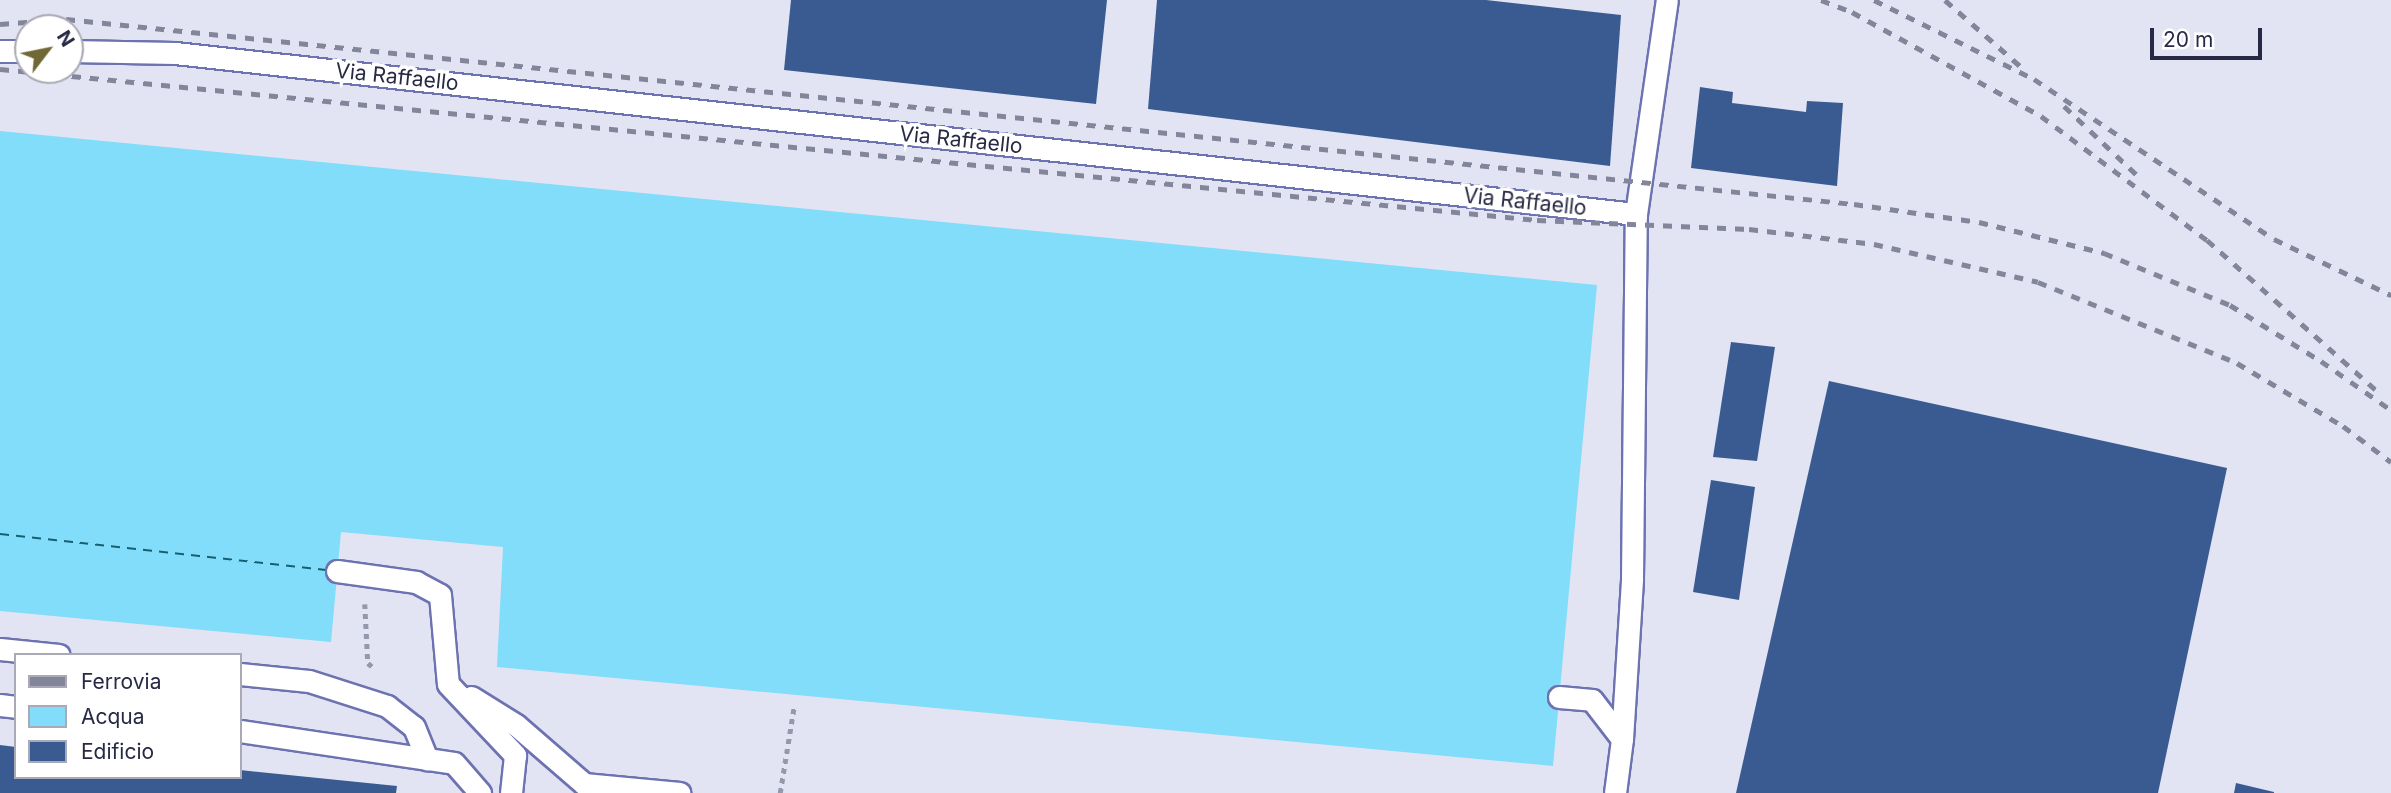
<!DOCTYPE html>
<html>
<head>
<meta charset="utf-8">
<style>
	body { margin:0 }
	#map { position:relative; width:2391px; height:793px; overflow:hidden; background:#e2e4f3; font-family:Inter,sans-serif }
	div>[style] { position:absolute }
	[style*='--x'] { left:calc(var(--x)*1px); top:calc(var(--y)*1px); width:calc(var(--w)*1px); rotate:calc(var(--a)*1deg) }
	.water>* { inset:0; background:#81ddf9 }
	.ferry>* { height:2px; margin-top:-1px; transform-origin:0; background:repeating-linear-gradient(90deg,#146073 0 9px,transparent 0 16px) }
	.building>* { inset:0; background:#3a5b92 }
	.path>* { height:4.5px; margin-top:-2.25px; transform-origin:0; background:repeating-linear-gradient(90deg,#9597ab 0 5px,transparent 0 10px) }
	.roads { filter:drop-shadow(2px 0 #6d72b1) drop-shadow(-2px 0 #6d72b1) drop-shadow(0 2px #6d72b1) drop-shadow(0 -2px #6d72b1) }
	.service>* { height:21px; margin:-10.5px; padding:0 10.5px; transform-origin:10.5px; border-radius:10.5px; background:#fff }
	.rail>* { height:5px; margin-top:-2.5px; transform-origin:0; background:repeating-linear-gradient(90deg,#83859a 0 9px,transparent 0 18px) }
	span { translate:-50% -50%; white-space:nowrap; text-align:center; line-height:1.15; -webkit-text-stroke:7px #fff; paint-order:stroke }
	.street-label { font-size:21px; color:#282a45 }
	.legend { position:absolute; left:14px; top:653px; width:228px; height:126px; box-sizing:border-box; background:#fff; border:2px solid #a9aab5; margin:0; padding:9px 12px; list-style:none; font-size:21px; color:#282a45 }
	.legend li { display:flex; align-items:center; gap:14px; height:35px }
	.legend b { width:35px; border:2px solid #a9aab5 }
	.north { position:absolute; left:14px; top:14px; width:70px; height:70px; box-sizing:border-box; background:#fff; border:2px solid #a9aab5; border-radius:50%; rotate:58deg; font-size:19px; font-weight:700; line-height:28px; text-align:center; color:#282a45 }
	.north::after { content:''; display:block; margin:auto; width:24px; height:32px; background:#716835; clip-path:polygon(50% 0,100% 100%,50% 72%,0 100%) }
	.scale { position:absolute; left:2150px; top:28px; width:112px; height:32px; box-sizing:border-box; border:4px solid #282a45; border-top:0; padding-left:9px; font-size:21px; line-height:24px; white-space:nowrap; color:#282a45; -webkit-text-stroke:5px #fff; paint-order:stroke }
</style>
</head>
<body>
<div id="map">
	<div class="water">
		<i style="clip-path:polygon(0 131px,1597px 285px,1553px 766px,497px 667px,503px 547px,341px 532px,331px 642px,0 611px)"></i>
	</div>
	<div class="ferry">
		<i style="--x:0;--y:534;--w:328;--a:6.3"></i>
	</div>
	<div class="building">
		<i style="clip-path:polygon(791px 0,1107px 0,1096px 104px,784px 70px)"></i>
		<i style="clip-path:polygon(1157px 0,1486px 0,1621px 15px,1610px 166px,1148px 109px)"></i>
		<i style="clip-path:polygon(1700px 87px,1733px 92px,1732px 103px,1806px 112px,1807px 101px,1843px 103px,1837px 186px,1691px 168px)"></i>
		<i style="clip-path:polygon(1731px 342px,1775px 347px,1757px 461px,1713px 457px)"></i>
		<i style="clip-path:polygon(1829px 381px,2227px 468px,2158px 793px,1736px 793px)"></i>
		<i style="clip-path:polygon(1711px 480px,1755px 487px,1739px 600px,1693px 592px)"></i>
		<i style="clip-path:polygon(0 745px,16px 747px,16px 777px,240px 777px,240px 770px,397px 786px,396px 793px,0 793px)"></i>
		<i style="clip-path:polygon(2236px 783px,2274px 792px,2274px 793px,2234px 793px)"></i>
	</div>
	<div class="path">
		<i style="--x:365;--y:604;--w:59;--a:87.1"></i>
		<i style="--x:368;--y:663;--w:9;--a:41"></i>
		<i style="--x:780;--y:793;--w:87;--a:-80.8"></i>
	</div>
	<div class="roads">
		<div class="service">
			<i style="--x:0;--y:51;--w:28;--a:0"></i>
			<i style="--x:70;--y:51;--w:105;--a:1.1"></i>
			<i style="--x:175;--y:53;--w:1470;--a:6.29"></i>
			<i style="--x:1636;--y:214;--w:216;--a:-81.8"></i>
			<i style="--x:337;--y:571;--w:80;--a:7.9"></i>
			<i style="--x:416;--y:582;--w:27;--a:28"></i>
			<i style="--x:440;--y:595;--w:89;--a:84.9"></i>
			<i style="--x:448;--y:684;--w:98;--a:46.7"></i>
			<i style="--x:515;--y:755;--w:38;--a:96"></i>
			<i style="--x:0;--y:649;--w:59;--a:5.8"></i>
			<i style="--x:240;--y:674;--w:69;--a:5.8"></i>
			<i style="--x:309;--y:681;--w:82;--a:17.8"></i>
			<i style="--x:387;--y:706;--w:34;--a:38"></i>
			<i style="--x:414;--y:727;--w:35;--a:68"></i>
			<i style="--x:471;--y:697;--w:53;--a:31.9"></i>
			<i style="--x:516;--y:725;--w:90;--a:40.9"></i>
			<i style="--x:584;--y:784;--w:96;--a:5.4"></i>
			<i style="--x:1559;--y:697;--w:33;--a:5"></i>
			<i style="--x:1592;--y:700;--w:49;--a:52.4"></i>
			<i style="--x:1622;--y:739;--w:54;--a:97.4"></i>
			<i style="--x:0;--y:705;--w:16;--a:7"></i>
			<i style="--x:240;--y:731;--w:216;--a:8.5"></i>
			<i style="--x:454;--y:763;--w:40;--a:49"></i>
			<i style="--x:1622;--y:739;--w:161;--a:-86.4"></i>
			<i style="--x:1632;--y:578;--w:364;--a:-89.4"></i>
		</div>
	</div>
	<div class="rail">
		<i style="--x:1821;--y:0;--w:33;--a:21"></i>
		<i style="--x:1852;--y:12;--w:216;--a:28.8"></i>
		<i style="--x:2041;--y:116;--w:207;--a:36.8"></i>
		<i style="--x:2207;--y:240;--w:225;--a:41.6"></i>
		<i style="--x:1874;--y:0;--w:178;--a:26.3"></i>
		<i style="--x:2034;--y:79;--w:288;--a:33.7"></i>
		<i style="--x:2274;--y:239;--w:130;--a:25.6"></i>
		<i style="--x:1945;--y:0;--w:100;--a:41.3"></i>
		<i style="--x:0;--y:24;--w:66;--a:-4.3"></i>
		<i style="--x:66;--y:19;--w:1798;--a:5.91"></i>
		<i style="--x:1854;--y:204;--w:126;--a:8.2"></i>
		<i style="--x:1979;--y:222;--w:129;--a:13.9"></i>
		<i style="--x:2104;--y:253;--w:136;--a:22.4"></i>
		<i style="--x:2230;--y:305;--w:107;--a:31.6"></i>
		<i style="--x:2321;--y:361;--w:85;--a:35"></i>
		<i style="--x:0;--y:69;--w:1544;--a:5.61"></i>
		<i style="--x:1537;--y:220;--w:212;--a:2.4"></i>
		<i style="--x:1749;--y:229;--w:126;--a:6.8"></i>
		<i style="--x:1874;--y:244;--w:168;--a:13"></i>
		<i style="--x:2038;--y:282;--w:215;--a:22.1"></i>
		<i style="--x:2237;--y:363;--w:123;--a:30.7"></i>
		<i style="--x:2343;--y:426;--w:60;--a:36.9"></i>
		<i style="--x:2064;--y:106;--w:102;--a:43.4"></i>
	</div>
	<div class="street-label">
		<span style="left:397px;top:77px;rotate:6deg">Via Raffaello</span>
		<span style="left:961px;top:140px;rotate:6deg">Via Raffaello</span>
		<span style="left:1525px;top:202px;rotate:6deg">Via Raffaello</span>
	</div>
	<ul class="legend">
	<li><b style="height:9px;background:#83859a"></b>Ferrovia</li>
	<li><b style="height:19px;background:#81ddf9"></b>Acqua</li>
	<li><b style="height:19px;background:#3a5b92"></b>Edificio</li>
	</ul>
	<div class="north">N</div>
	<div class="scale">20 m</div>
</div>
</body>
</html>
